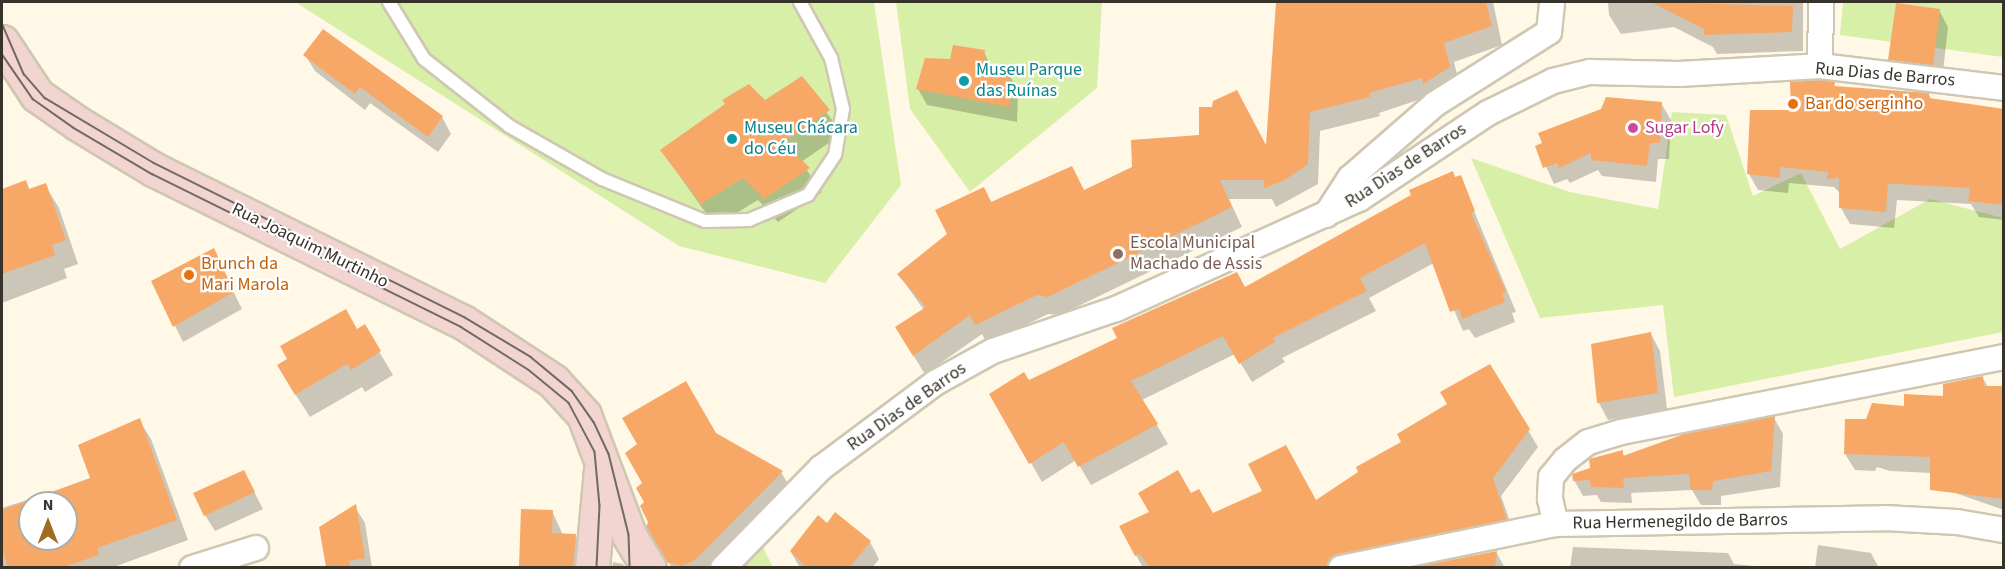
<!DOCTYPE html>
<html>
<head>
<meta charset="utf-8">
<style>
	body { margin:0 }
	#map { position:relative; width:2005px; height:569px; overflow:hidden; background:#fff8e7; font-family:"Source Sans 3",sans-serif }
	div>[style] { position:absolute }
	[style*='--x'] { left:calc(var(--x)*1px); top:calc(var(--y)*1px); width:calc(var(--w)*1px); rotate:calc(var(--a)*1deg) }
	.green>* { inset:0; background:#d8efa8 }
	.shadow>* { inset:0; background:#0003 }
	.building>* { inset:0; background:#f7a867 }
	.roads { filter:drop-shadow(2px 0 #cfc7b2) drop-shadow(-2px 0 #cfc7b2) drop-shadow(0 2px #cfc7b2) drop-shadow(0 -2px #cfc7b2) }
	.lane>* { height:12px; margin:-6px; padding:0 6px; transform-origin:6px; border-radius:6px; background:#fff }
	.street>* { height:24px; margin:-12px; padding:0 12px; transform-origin:12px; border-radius:12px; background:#fff }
	.secondary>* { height:33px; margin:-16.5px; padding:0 16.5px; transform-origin:16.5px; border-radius:16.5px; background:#f2d4d0 }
	.tram>* { height:1.5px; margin:-0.75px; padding:0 0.75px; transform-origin:0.75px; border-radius:0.75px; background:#706b61 }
	.dots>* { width:16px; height:16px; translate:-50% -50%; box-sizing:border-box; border:3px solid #fff; border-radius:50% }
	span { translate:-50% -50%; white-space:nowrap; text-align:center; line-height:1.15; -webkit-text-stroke:4.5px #fff; paint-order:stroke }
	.culture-label { font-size:18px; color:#0d838f }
	.left { translate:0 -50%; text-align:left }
	.street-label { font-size:18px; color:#37332b }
	.food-label { font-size:18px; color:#c56008 }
	.hotel-label { font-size:18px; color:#b23c85 }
	.education-label { font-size:18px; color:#785e54 }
	.frame { position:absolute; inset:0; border:3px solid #37332b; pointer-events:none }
	.north { position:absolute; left:18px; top:491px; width:60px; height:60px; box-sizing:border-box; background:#fff; border:2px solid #afadaa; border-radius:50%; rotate:0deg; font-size:16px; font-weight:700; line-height:24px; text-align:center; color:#37332b }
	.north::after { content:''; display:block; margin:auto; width:21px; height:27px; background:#9e6d21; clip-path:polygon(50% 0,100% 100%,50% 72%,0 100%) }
</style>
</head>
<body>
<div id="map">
	<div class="green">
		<i style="clip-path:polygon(295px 2px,874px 2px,901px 185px,825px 283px,679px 246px)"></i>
		<i style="clip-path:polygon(896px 2px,1102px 2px,1097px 88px,970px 192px,910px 109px)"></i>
		<i style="clip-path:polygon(1843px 2px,2003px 2px,2003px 57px,1840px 35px)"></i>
		<i style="clip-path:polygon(1672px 112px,1726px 115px,1753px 196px,1801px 173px,1840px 249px,1930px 199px,2003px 218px,2003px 332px,1674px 397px,1663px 305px,1540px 318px,1471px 158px,1570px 192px,1658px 209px)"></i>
		<i style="clip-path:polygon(760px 542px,773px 567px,733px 568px)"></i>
	</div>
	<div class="shadow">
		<i style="clip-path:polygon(1277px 2px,1493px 2px,1502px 45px,1454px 62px,1460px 86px,1379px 113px,1380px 116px,1320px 131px,1318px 184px,1276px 207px,1272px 199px,1229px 199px,1242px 227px,1060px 315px,1048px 314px,987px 344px,982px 334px,925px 374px,908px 347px,924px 310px,899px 275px,949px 234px,937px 210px,984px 189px,992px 203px,1085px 192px,1268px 149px)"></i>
		<i style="clip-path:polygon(1608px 2px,1803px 2px,1803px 51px,1717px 54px,1713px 47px,1674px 27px,1621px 34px,1609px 15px)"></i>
		<i style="clip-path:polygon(1939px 10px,1948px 27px,1942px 81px,1900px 76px,1890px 60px)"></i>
		<i style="clip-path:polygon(984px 52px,993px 71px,1009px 74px,1018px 91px,1017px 122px,927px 105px,918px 89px,952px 61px)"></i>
		<i style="clip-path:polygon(305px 55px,442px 117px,451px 134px,438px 152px,370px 103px,365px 110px,315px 71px)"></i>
		<i style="clip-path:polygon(802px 78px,842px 134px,801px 162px,822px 192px,778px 222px,758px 200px,715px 226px,662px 151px,764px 102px)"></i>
		<i style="clip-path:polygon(1834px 83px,1836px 88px,1929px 95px,1932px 100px,2004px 111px,2004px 220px,1979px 217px,1971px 204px,1897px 200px,1894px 228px,1850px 224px,1841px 208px,1841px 194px,1834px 187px,1789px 183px,1788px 193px,1758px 190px,1749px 174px,1793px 111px)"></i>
		<i style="clip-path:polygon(1661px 103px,1671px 120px,1669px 159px,1658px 159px,1656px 182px,1602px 176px,1598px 170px,1570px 183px,1567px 179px,1554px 184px,1537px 147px,1602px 110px)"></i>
		<i style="clip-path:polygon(1460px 177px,1516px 312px,1512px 313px,1515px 322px,1475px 338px,1469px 329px,1463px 331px,1434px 263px,1369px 298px,1376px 311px,1282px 358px,1285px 362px,1252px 382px,1235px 354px,1142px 400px,1168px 444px,1091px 485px,1076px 460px,1042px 482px,991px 394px,1028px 382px,1245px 288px)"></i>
		<i style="clip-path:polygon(25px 181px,30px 190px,45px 185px,59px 208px,78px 264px,64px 269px,67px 278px,2px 303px,2px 190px)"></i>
		<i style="clip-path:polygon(213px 250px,242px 309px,183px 342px,153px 281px)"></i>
		<i style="clip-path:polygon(364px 326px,393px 375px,365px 392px,362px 387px,310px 417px,292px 389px,289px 360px)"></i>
		<i style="clip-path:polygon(1651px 334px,1660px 351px,1667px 409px,1608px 420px,1599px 403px,1592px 345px)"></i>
		<i style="clip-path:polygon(1982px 377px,1988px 387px,2004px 387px,2004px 510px,1941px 488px,1931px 473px,1890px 471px,1877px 467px,1875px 471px,1855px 470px,1845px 454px,1846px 420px,1867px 420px,1945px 398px)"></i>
		<i style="clip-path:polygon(1774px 418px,1783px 434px,1780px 487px,1721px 496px,1721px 505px,1701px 505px,1692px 490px,1631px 493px,1632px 503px,1601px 502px,1597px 495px,1583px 496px,1574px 480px,1622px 452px,1625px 457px)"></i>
		<i style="clip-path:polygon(evenodd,139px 420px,151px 439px,188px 540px,111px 568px,2px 568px,2px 508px,92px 479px,139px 420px,30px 503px,66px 503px,66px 539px,30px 539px,30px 503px)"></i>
		<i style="clip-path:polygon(1528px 430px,1538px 447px,1501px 496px,1515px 536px,1361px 568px,1143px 568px,1121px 527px,1190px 494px,1213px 515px,1316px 502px)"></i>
		<i style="clip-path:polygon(715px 434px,781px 472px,794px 494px,722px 568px,672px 568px,661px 549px)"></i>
		<i style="clip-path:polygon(244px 472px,263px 509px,215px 531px,205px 515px)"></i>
		<i style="clip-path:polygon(355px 507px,365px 523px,372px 568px,328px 568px)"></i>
		<i style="clip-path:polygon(523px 511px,552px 511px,563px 535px,575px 535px,586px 554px,585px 568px,522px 568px)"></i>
		<i style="clip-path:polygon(828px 525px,870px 542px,879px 559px,872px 568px,800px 568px,791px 552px)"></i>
		<i style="clip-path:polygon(1818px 545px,1871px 553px,1879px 568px,1815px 568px)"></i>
		<i style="clip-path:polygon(1573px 547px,1728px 553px,1734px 564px,1776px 568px,1570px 568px)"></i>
		<i style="clip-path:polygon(1496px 552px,1505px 568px,1422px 568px)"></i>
		<i style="clip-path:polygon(613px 562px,623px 564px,625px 568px,612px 568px)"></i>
	</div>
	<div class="building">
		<i style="clip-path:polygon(1276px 2px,1486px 2px,1492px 26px,1444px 43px,1450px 67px,1423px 84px,1422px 78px,1369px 93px,1370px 97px,1310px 112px,1308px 164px,1285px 180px,1264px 188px,1264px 180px,1220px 180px,1232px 207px,1048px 297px,1037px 295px,975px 325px,970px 315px,913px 356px,895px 327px,926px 307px,897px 274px,947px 234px,935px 210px,984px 187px,991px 202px,1072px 166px,1084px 190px,1132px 167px,1131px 140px,1199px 135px,1199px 107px,1212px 107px,1213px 101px,1237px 90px,1266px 145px)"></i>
		<i style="clip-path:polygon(1651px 2px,1793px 6px,1792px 32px,1704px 35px,1704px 29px)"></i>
		<i style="clip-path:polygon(1896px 3px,1940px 9px,1933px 65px,1888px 60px)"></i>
		<i style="clip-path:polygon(323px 29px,443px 116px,428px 137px,360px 87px,355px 94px,303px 55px)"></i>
		<i style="clip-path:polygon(953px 45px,985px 50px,984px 67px,1010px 73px,1009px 107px,916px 89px,925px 58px,950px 59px)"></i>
		<i style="clip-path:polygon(802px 76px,830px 110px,783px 142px,810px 168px,764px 199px,743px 178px,701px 204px,660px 150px,725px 104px,722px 100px,749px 84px,765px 100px)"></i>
		<i style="clip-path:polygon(1820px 80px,1835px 82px,1834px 86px,1929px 93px,1929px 98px,2004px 109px,2004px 205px,1968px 201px,1970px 188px,1896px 184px,1888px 184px,1886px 212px,1839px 208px,1839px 178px,1827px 179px,1828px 172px,1780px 167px,1780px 178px,1747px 174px,1750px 110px,1791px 110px,1790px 82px)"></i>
		<i style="clip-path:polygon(1606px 97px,1662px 102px,1660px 143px,1650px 143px,1647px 166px,1591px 160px,1591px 153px,1559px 168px,1557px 163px,1543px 168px,1535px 146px,1542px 143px,1538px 133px,1601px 109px)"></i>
		<i style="clip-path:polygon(1453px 171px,1455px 177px,1461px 175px,1475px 211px,1471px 213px,1506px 292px,1502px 293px,1505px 302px,1462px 319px,1459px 309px,1450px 312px,1425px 243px,1360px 278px,1367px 291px,1273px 338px,1275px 342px,1239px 364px,1223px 336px,1131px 381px,1158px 424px,1078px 467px,1064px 442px,1029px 464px,989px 394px,1024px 372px,1029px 380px,1117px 338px,1112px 328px,1237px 272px,1245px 287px,1411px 195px,1409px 190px)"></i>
		<i style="clip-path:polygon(26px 180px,29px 189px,46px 183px,66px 240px,52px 245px,55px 255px,2px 274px,2px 189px)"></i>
		<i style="clip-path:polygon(214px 248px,234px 292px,173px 327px,151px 281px)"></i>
		<i style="clip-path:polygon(346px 309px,357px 329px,365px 324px,381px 351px,351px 370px,347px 364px,295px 395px,277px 365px,287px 359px,280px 346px)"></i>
		<i style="clip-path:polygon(1651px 332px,1658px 393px,1597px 403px,1591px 344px)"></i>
		<i style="clip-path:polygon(1490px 364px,1530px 429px,1493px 478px,1507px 520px,1338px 554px,1331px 558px,1327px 567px,1149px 567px,1140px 554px,1135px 556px,1119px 526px,1149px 512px,1138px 493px,1178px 470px,1191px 493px,1199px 489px,1213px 513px,1262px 491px,1248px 464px,1286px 445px,1316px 500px,1358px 472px,1356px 467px,1401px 442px,1397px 434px,1447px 404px,1440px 392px)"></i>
		<i style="clip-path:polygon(1983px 376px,1984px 386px,2004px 386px,2004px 499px,1930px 490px,1930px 457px,1844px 454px,1845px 419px,1866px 419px,1872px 403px,1904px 406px,1904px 394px,1943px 396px,1943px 384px)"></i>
		<i style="clip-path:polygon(686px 381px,716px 433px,783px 471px,695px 560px,682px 566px,666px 562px,646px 527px,648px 522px,640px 506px,644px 502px,636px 488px,642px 483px,625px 453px,637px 444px,622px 418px)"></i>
		<i style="clip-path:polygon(1775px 416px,1771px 471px,1713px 481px,1712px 490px,1691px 490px,1689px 474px,1623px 478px,1624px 488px,1591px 487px,1590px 480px,1573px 481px,1572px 474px,1590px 468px,1589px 459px,1623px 450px,1623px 456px,1684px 434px)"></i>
		<i style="clip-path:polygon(evenodd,140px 418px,177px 520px,97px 548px,99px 555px,64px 567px,8px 567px,2px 548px,2px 510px,90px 478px,78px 445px,140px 418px,30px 503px,66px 503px,66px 539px,30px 539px,30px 503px)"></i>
		<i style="clip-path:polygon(244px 470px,255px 492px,204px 516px,193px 493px)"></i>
		<i style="clip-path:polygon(356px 504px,365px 558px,349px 561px,350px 567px,326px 567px,319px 527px)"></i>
		<i style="clip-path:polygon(521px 509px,553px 510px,552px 533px,576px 534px,573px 567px,519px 566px)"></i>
		<i style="clip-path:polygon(835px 512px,871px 541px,850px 567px,806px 567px,790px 551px,818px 515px,827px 523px)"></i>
		<i style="clip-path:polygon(1497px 551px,1495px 567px,1415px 567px)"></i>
	</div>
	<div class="roads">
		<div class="lane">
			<i style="--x:389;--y:2;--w:67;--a:58.4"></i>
			<i style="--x:424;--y:59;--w:108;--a:38.2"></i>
			<i style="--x:509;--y:126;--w:107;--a:29.7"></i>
			<i style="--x:602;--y:179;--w:111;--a:22.2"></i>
			<i style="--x:705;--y:221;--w:44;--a:-1.3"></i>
			<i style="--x:749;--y:220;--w:64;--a:-23"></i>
			<i style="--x:808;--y:195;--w:48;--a:-56"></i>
			<i style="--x:835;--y:155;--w:47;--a:-80.1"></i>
			<i style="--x:843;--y:109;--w:52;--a:-103.2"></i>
			<i style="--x:831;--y:58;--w:64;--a:-119"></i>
		</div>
		<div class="street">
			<i style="--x:1820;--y:66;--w:64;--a:-89.1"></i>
			<i style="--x:1326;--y:215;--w:44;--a:-57"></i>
			<i style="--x:1350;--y:178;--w:113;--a:-41"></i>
			<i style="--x:1435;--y:104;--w:135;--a:-32.3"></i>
			<i style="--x:1549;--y:32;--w:30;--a:-84"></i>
			<i style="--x:2004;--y:357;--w:390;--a:168.9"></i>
			<i style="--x:1621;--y:432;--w:34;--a:163"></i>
			<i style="--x:1588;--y:442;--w:29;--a:142"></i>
			<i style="--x:1565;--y:460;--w:22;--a:129"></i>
			<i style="--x:1551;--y:477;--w:22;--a:93"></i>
			<i style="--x:1550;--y:499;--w:26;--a:77"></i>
			<i style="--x:1556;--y:524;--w:329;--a:-1"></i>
			<i style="--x:1885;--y:518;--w:72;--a:3.2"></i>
			<i style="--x:1957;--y:522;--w:48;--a:9.7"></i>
			<i style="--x:192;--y:568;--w:67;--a:-17.4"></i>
			<i style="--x:723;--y:568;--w:140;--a:-45.6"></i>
			<i style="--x:821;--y:468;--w:142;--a:-36.7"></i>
			<i style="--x:935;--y:383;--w:66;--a:-28.9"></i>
			<i style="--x:993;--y:351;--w:130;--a:-18.9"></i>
			<i style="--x:1116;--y:309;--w:267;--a:-24.4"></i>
			<i style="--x:1359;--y:199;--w:155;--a:-33.7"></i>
			<i style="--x:1488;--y:113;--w:72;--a:-26.2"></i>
			<i style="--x:1553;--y:81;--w:38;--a:-14"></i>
			<i style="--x:1590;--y:72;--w:89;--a:1.3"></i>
			<i style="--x:1679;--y:74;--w:141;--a:-3.2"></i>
			<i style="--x:1820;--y:66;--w:185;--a:6.8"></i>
			<i style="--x:1341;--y:568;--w:219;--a:-11.6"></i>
		</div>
		<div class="secondary">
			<i style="--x:2;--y:42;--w:64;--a:56.6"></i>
			<i style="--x:37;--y:95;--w:49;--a:35"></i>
			<i style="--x:77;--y:123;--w:91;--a:31.1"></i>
			<i style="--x:155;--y:170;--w:343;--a:26.3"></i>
			<i style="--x:463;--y:322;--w:108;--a:33.2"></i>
			<i style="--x:553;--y:381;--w:46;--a:47.6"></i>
			<i style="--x:584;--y:415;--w:128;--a:69.4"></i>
			<i style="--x:629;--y:535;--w:39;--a:59"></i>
			<i style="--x:592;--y:568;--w:98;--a:-84.8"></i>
		</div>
	</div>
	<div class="tram">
		<i style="--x:2;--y:23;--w:56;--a:66.7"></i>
		<i style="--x:24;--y:74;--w:32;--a:49"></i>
		<i style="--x:45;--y:98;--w:127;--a:30.8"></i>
		<i style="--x:154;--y:163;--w:346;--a:26.4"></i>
		<i style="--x:464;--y:317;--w:78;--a:30.8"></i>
		<i style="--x:531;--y:357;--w:53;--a:39.7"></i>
		<i style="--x:572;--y:391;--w:38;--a:55"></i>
		<i style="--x:594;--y:422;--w:35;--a:65"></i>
		<i style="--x:609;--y:454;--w:83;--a:76.1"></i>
		<i style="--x:629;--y:535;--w:33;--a:88"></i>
		<i style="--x:2;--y:54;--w:55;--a:55.4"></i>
		<i style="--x:33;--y:99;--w:50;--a:35.3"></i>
		<i style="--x:74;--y:128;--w:91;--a:30.5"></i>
		<i style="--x:152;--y:174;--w:345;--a:26.3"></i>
		<i style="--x:461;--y:327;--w:80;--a:32.3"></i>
		<i style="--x:529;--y:370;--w:52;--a:39.5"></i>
		<i style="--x:569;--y:403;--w:55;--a:62"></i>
		<i style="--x:595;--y:452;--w:54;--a:84.7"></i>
		<i style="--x:600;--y:506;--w:62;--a:92.8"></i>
	</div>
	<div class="dots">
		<i style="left:964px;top:81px;background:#0f9aa8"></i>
		<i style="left:1793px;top:104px;background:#e8710a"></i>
		<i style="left:1633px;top:128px;background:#d1479c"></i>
		<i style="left:732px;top:139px;background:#0f9aa8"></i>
		<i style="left:1118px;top:254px;background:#8d6e63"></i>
		<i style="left:189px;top:275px;background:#e8710a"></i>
	</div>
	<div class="culture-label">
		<span class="left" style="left:976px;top:81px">Museu Parque<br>das Ruínas</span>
		<span class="left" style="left:744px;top:139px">Museu Chácara<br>do Céu</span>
	</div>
	<div class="street-label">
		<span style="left:1885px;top:75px;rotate:5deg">Rua Dias de Barros</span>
		<span style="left:1406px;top:166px;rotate:-33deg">Rua Dias de Barros</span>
		<span style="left:310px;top:246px;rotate:26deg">Rua Joaquim Murtinho</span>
		<span style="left:907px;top:407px;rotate:-35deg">Rua Dias de Barros</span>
		<span style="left:1680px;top:522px;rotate:-1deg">Rua Hermenegildo de Barros</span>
	</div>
	<div class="food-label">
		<span class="left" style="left:1805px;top:104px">Bar do serginho</span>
		<span class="left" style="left:201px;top:275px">Brunch da<br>Mari Marola</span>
	</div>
	<div class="hotel-label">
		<span class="left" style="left:1645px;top:128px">Sugar Lofy</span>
	</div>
	<div class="education-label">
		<span class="left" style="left:1130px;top:254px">Escola Municipal<br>Machado de Assis</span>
	</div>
	<div class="frame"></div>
	<div class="north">N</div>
</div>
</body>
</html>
